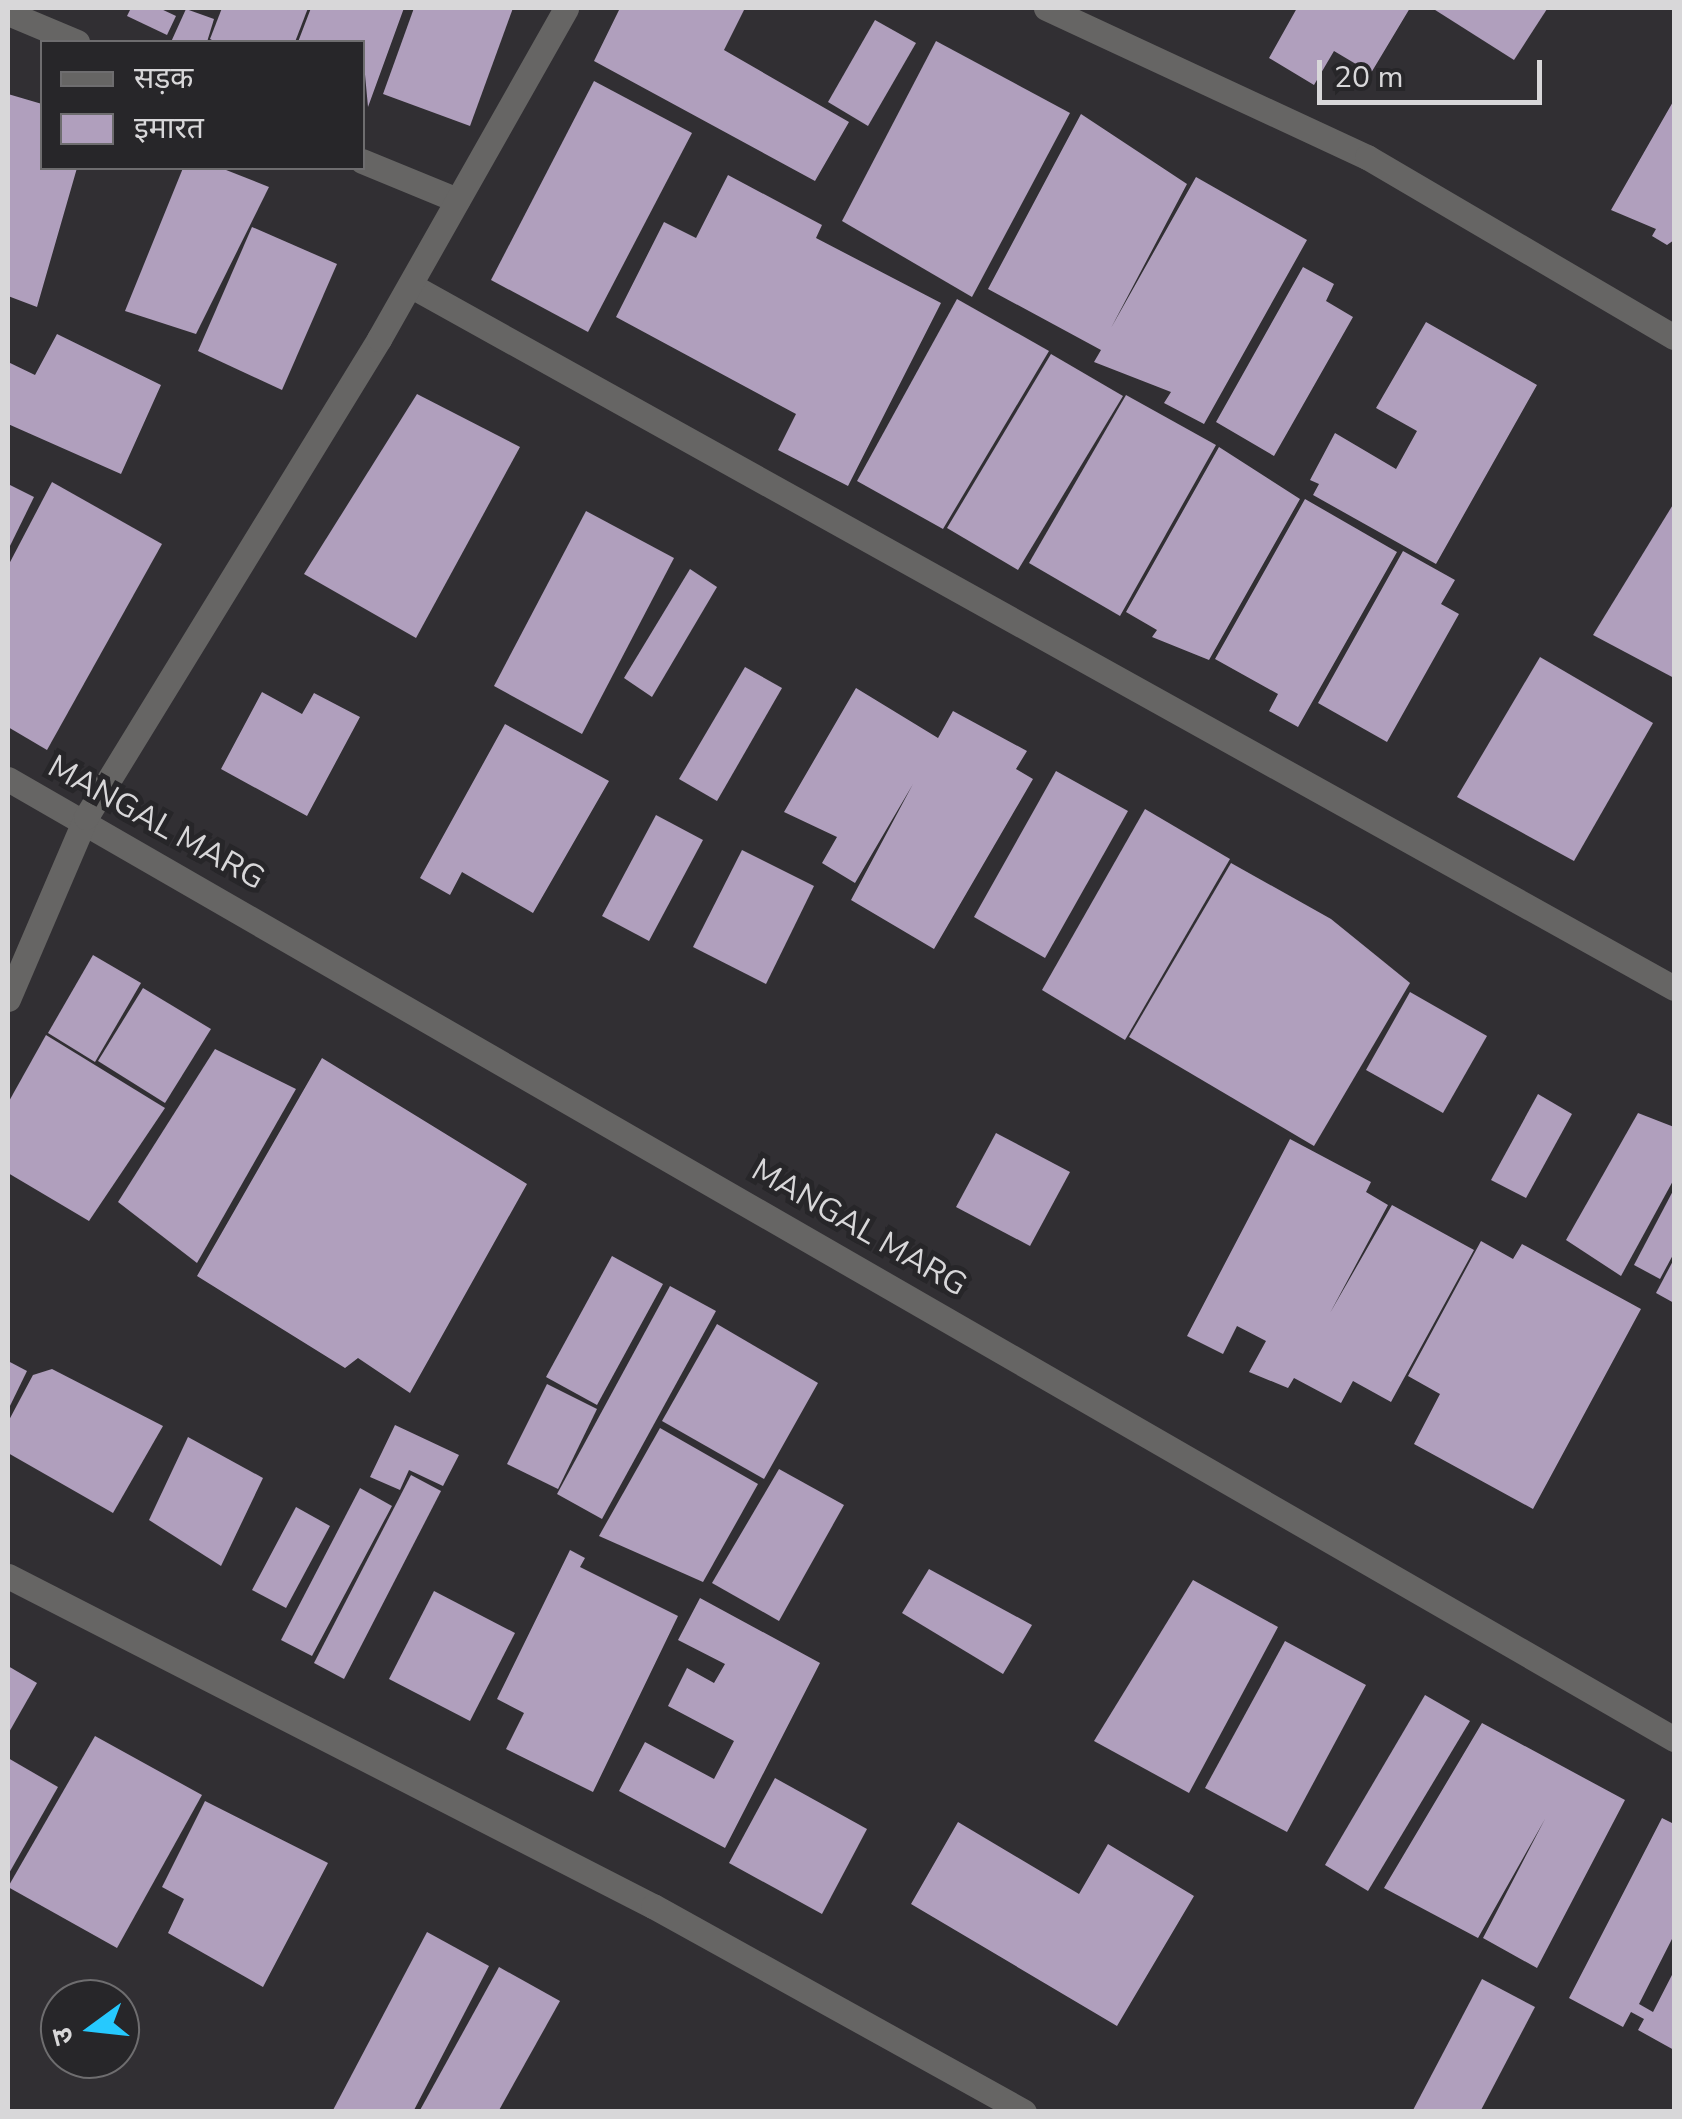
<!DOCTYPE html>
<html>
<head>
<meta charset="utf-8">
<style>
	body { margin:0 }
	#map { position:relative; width:1682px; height:2119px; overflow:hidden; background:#312f33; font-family:"Nunito Sans","Noto Sans Devanagari",sans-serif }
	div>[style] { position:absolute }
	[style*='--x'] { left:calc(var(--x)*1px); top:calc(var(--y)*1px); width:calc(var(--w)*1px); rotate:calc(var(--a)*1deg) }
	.building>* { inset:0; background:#b09fbd }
	.minor>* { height:25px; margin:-12.5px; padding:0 12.5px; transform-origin:12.5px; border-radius:12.5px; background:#666564 }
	span { translate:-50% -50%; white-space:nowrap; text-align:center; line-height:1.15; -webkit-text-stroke:10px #272629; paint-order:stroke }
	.street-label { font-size:32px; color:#d8d7d9 }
	.frame { position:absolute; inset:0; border:10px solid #d8d7d9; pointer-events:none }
	.legend { position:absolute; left:40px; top:40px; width:325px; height:130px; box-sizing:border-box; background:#272629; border:2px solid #6e6d6f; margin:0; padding:12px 18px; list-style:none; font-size:30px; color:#d8d7d9 }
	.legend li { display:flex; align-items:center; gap:20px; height:50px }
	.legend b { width:50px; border:2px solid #6e6d6f }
	.north { position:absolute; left:40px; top:1979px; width:100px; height:100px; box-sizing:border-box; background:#272629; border:2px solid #6e6d6f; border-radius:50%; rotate:255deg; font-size:28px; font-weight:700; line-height:40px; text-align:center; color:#d8d7d9 }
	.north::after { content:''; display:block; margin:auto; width:35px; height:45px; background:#26c9fe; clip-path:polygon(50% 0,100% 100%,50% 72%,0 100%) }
	.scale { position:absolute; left:1317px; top:60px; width:225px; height:45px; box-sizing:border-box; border:5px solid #d8d7d9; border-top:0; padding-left:12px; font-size:30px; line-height:35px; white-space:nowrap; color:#d8d7d9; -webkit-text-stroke:8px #272629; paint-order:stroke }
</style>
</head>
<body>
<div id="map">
	<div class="building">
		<i style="clip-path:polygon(131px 8px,159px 8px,176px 16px,167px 35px,127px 16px)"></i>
		<i style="clip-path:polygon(222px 8px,308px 8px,295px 42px,216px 42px,210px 39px)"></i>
		<i style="clip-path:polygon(311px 8px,404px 8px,368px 107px,362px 42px,298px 42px)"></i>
		<i style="clip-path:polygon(414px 8px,513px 8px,470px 126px,383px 94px)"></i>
		<i style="clip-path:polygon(620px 8px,745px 8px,724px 50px,849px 122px,815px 181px,594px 61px)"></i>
		<i style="clip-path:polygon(1297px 8px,1410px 8px,1371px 73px,1334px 51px,1314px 85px,1269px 58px)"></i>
		<i style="clip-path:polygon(1432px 8px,1545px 8px,1547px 9px,1514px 60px)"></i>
		<i style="clip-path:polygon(186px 9px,214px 19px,207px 42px,171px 42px)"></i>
		<i style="clip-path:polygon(875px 20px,916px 43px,868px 126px,828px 102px)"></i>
		<i style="clip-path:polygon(936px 41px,1070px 113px,972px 297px,842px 221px)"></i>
		<i style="clip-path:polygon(594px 81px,692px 133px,588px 332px,491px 280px)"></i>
		<i style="clip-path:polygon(8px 94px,42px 104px,42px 168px,77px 168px,37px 307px,8px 296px)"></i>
		<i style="clip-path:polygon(1674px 100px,1674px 240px,1667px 245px,1652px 236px,1656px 229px,1611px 210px)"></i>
		<i style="clip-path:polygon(1081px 114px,1187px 184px,1111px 328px,1196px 177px,1307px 240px,1204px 424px,1164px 403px,1171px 392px,1094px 362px,1101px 350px,988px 289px)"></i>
		<i style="clip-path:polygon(183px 168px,221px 168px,269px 187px,196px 334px,125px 311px)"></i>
		<i style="clip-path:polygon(728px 175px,822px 225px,816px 238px,941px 303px,848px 486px,778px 450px,796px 414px,616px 317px,664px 222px,696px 238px)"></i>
		<i style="clip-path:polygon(252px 227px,337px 264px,282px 390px,198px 351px)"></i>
		<i style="clip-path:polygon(1303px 267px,1334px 284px,1326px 301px,1353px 317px,1274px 456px,1216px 422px)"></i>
		<i style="clip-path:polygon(957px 299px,1049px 351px,943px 529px,857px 481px)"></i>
		<i style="clip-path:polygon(1426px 322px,1537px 385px,1436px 564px,1313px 495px,1319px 484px,1310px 480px,1335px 433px,1396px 469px,1417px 431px,1376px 408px)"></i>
		<i style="clip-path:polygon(57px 334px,161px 385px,121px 474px,8px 424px,8px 362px,35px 375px)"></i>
		<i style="clip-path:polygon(1051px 354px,1123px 396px,1018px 570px,947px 528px)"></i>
		<i style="clip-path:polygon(417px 394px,520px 447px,416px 638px,304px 574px)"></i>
		<i style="clip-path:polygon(1126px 395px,1216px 445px,1120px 616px,1029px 563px)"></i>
		<i style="clip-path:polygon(1219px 447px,1300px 499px,1209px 660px,1152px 637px,1157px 630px,1126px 612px)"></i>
		<i style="clip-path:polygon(52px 482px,162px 544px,47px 750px,8px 727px,8px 566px)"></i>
		<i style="clip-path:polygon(8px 484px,34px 497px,8px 550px)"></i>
		<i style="clip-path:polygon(1305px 499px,1397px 552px,1298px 727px,1269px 711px,1278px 694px,1215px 659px)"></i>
		<i style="clip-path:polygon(1674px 503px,1674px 678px,1593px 635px)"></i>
		<i style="clip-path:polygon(586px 511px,674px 558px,582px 734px,494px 686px)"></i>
		<i style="clip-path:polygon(1403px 551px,1455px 580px,1441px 604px,1459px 614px,1387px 742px,1318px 703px)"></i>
		<i style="clip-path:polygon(690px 569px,717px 587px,652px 697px,624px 678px)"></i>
		<i style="clip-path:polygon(1540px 657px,1653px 723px,1574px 861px,1457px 797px)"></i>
		<i style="clip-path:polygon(745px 667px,782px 688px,717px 801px,679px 779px)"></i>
		<i style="clip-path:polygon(856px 688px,938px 738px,953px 711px,1027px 751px,1016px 769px,1033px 779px,934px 949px,851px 900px,913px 784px,855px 883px,822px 863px,837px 837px,784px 812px)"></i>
		<i style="clip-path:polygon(262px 692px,302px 714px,314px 693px,360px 717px,307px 816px,221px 769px)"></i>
		<i style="clip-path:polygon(505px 724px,609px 781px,533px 913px,462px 872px,450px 895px,420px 878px)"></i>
		<i style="clip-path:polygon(1056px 771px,1128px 811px,1045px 958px,974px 917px)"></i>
		<i style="clip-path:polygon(1145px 809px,1230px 859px,1125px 1040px,1042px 990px)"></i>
		<i style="clip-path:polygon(656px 815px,703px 840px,649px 941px,602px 916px)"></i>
		<i style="clip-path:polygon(742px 850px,814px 886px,766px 984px,693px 947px)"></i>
		<i style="clip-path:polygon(1231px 863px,1331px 919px,1410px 983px,1314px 1146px,1129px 1037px)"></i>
		<i style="clip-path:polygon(93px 955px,141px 983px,95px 1062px,48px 1033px)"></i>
		<i style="clip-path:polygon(143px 988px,211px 1029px,165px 1103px,98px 1061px)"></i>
		<i style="clip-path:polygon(1410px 992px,1487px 1036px,1443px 1113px,1366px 1070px)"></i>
		<i style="clip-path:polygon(46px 1035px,165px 1108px,89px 1221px,8px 1173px,8px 1103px)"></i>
		<i style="clip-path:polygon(215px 1049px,296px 1089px,197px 1263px,118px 1202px)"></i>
		<i style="clip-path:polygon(322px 1058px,527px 1184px,410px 1393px,358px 1358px,345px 1368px,197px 1276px)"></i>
		<i style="clip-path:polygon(1538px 1094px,1572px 1114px,1526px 1198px,1491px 1180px)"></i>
		<i style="clip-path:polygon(1638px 1113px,1674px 1127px,1674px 1179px,1621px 1276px,1566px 1240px)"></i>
		<i style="clip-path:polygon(996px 1133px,1070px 1172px,1030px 1246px,956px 1207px)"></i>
		<i style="clip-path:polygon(1290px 1139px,1371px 1182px,1366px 1192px,1388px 1205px,1330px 1313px,1392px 1205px,1474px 1250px,1391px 1402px,1353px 1381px,1341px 1403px,1294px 1378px,1288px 1388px,1249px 1372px,1266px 1341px,1237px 1326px,1223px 1354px,1187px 1336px)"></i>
		<i style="clip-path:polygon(1674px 1189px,1674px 1253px,1660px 1279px,1634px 1265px)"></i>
		<i style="clip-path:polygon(1481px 1241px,1513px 1259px,1522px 1244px,1641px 1309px,1533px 1509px,1414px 1444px,1440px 1394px,1408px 1376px)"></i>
		<i style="clip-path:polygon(612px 1256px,663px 1284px,597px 1405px,546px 1377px)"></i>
		<i style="clip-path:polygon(1674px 1259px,1674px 1303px,1656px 1293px)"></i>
		<i style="clip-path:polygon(670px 1286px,716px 1311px,602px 1519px,557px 1494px)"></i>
		<i style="clip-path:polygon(717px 1324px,818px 1383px,764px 1479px,662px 1421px)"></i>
		<i style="clip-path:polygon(8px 1361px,27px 1371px,8px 1410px)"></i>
		<i style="clip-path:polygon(52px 1369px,163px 1426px,113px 1513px,8px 1453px,8px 1422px,33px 1375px)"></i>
		<i style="clip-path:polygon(547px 1384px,597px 1409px,558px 1489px,507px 1464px)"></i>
		<i style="clip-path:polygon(395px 1425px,459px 1455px,443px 1486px,409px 1470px,400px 1490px,370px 1477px)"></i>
		<i style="clip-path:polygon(660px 1428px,758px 1484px,703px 1582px,599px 1536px)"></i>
		<i style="clip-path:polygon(188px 1437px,263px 1478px,221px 1566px,149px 1520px)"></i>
		<i style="clip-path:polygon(779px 1469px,844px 1505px,779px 1621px,712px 1583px)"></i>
		<i style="clip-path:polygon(411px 1475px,441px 1491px,344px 1679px,314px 1663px)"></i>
		<i style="clip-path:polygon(360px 1488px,392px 1506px,312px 1656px,281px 1640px)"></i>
		<i style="clip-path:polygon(296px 1507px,330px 1526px,286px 1608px,252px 1590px)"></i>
		<i style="clip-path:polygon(570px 1550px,585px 1558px,580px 1567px,678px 1616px,593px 1792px,506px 1749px,524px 1713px,497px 1699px)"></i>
		<i style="clip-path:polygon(929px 1569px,1032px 1625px,1003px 1674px,902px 1613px)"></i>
		<i style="clip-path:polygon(1193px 1580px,1278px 1627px,1189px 1793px,1094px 1741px)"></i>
		<i style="clip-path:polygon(434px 1591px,515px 1633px,470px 1721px,389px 1679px)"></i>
		<i style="clip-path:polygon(700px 1598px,820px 1663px,725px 1848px,619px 1791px,645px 1742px,714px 1779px,734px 1741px,668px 1706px,687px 1668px,714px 1683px,725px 1664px,678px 1640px)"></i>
		<i style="clip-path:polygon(1285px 1641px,1366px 1685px,1287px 1832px,1205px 1788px)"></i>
		<i style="clip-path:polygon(8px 1666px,37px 1683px,8px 1734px)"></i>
		<i style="clip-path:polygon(1425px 1695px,1470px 1721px,1368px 1891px,1325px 1865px)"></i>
		<i style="clip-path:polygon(1482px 1723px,1625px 1800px,1537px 1968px,1483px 1938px,1545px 1819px,1478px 1938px,1384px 1888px)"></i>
		<i style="clip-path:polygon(95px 1736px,202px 1795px,117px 1948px,8px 1887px)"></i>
		<i style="clip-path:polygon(8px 1758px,58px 1787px,8px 1875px)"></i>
		<i style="clip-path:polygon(775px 1778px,867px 1829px,822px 1914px,729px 1863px)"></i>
		<i style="clip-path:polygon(205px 1801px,328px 1863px,263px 1987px,168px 1933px,184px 1899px,162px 1887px)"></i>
		<i style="clip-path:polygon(1662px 1818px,1674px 1824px,1674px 1935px,1639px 2004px,1653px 2012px,1674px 1971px,1674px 2050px,1638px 2030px,1644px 2019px,1631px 2012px,1623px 2027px,1569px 1998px)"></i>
		<i style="clip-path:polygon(958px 1822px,1079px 1894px,1108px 1844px,1194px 1896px,1117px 2026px,911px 1904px)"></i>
		<i style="clip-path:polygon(427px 1932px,489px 1966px,413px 2112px,332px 2112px)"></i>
		<i style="clip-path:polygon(499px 1967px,560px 2001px,498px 2112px,419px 2112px)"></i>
		<i style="clip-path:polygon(1482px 1979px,1535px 2007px,1480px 2112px,1412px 2112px)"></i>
	</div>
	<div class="minor">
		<i style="--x:1046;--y:8;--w:354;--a:24.9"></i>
		<i style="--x:1367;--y:157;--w:356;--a:30.4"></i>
		<i style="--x:8;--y:13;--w:75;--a:22.8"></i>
		<i style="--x:362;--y:161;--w:103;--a:22.3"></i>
		<i style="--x:410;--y:285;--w:1446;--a:29.08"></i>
		<i style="--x:8;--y:779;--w:1923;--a:29.95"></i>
		<i style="--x:8;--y:999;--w:198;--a:-66.8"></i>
		<i style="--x:86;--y:817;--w:561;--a:-58.49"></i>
		<i style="--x:379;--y:339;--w:380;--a:-60.5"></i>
		<i style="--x:8;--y:1576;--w:725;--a:27.1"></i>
		<i style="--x:653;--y:1906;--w:424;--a:29"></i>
	</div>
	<div class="street-label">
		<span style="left:156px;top:823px;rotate:29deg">MANGAL MARG</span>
		<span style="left:859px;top:1228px;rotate:30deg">MANGAL MARG</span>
	</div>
	<div class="frame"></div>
	<ul class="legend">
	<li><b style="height:12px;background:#666564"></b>सड़क</li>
	<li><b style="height:28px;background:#b09fbd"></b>इमारत</li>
	</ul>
	<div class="north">उ</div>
	<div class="scale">20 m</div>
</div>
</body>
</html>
